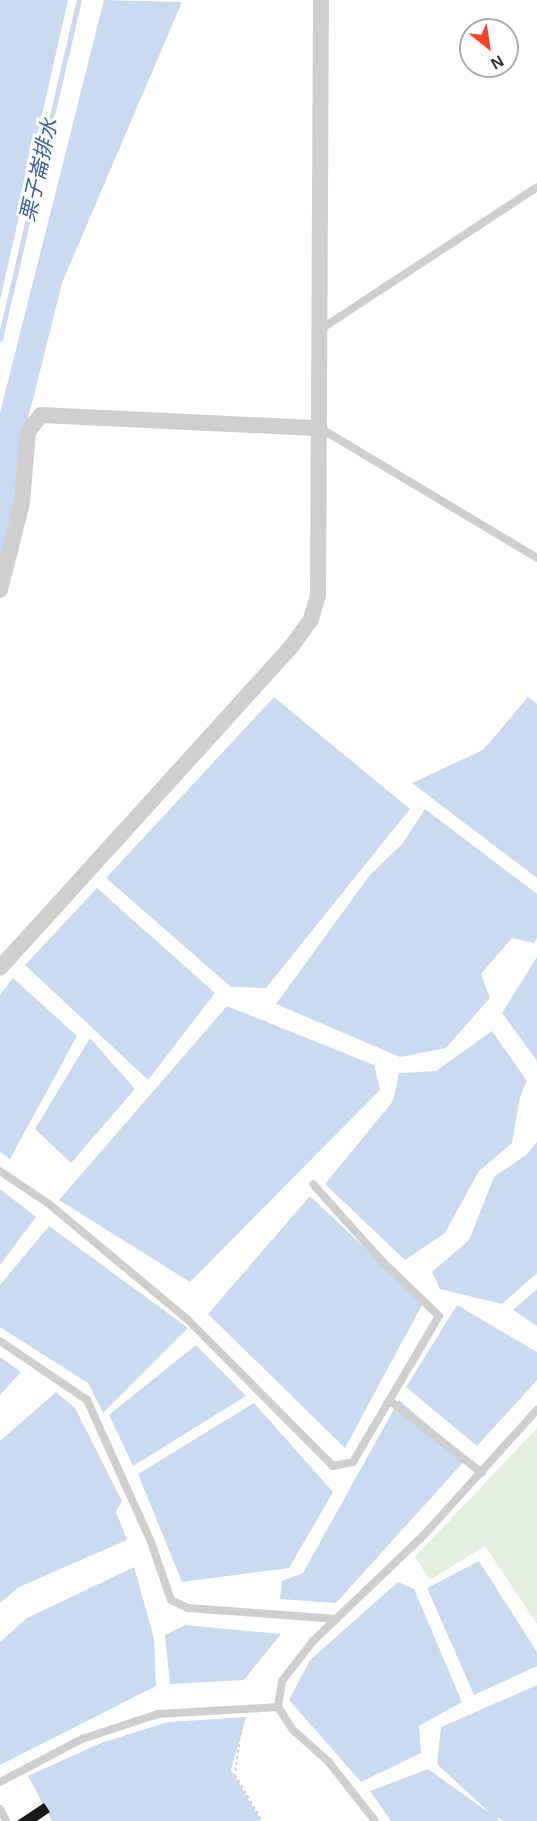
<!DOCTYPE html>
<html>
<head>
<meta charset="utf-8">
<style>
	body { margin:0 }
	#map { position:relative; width:537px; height:1821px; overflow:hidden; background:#fff; font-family:Helvetica,"Noto Sans TC",sans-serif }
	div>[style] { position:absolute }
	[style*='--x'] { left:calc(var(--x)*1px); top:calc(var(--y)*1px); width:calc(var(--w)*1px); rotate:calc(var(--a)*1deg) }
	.green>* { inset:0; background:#e4efdf }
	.water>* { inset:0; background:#cadaf0 }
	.stream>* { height:4.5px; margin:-2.25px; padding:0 2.25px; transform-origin:2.25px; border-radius:2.25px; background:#cadaf0 }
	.building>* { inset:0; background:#191919 }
	.path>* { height:2px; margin-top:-1px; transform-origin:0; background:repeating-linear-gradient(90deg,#cfcfcf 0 3px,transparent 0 6px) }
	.service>* { height:8px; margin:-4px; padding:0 4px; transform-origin:4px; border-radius:4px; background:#cfcfcf }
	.minor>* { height:16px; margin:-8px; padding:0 8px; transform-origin:8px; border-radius:8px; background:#cfcfcf }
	span { translate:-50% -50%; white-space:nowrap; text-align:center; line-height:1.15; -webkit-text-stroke:6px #fff; paint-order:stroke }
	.water-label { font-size:21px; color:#38609b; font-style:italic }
	.north { position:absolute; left:459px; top:18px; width:60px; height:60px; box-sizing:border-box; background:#fff; border:2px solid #adadad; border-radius:50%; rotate:150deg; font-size:16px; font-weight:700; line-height:24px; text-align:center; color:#323232 }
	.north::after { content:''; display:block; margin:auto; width:21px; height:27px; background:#f34429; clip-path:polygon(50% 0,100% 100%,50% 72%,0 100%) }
</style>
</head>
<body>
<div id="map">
	<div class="green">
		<i style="clip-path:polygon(537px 1428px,537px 1624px,485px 1546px,430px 1580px,415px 1557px)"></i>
	</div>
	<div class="water">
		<i style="clip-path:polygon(0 0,68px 0,0 300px)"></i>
		<i style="clip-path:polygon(104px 0,182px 2px,62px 283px,23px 439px,13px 524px,0 565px,0 413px)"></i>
		<i style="clip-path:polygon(274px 697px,410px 809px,266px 988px,231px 987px,106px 878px)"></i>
		<i style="clip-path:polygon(528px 697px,537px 704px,537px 878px,412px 783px,483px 750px)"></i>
		<i style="clip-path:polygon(425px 809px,537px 894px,537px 938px,534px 943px,512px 938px,481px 974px,490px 998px,446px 1048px,400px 1057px,276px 1004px,369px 876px,402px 844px)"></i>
		<i style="clip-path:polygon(97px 888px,215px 993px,148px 1080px,25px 965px)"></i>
		<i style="clip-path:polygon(537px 957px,537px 1061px,502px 1013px)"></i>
		<i style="clip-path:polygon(13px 978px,77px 1036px,10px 1159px,0 1152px,0 995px)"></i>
		<i style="clip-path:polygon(227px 1006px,374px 1065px,380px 1090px,190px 1282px,59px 1200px)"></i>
		<i style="clip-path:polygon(492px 1031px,527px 1081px,520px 1097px,512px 1143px,479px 1171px,445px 1233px,405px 1260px,325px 1184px,393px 1101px,399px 1073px,436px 1071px)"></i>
		<i style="clip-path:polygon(90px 1038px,135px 1089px,71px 1163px,35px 1129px)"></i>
		<i style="clip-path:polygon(537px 1142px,537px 1273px,502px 1304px,440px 1289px,432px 1272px,469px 1240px,494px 1177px,526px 1155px)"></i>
		<i style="clip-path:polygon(0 1189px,36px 1217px,0 1265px)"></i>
		<i style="clip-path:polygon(310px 1196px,423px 1303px,345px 1448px,208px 1314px)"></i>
		<i style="clip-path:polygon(49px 1226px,188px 1328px,103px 1413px,88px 1383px,0 1327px,0 1285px)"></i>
		<i style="clip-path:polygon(537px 1289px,537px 1326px,513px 1310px)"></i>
		<i style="clip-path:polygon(457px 1305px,537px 1352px,537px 1380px,477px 1446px,406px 1387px)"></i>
		<i style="clip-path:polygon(196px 1345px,246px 1396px,133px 1466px,109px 1415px)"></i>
		<i style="clip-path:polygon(0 1357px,21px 1372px,0 1395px)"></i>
		<i style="clip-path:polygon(56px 1392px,75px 1408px,122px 1501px,116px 1512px,127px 1540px,19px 1587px,0 1603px,0 1441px)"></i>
		<i style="clip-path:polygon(399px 1400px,467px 1458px,336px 1603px,280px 1599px,282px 1581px,303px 1573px)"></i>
		<i style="clip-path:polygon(254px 1403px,333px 1492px,289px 1568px,182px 1582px,138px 1474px)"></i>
		<i style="clip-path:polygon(479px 1561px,537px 1652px,537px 1666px,474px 1695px,427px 1588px)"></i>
		<i style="clip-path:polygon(134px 1567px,154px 1638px,156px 1686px,0 1765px,0 1642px,27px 1618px)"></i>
		<i style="clip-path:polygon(398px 1582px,414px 1589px,462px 1702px,419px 1726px,421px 1753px,361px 1782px,289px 1700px,310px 1660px)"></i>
		<i style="clip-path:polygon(185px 1625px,281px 1634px,244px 1680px,170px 1684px,165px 1635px)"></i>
		<i style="clip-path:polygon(537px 1685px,537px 1821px,504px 1821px,496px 1817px,500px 1821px,391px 1821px,370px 1791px,428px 1769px,491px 1814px,437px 1764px,441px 1727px)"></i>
		<i style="clip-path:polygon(246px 1717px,231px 1770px,261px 1821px,52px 1821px,28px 1776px,101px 1743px,168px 1722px)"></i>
	</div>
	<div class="stream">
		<i style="--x:0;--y:339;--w:348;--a:-76.9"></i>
	</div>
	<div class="building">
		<i style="clip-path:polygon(44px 1803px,50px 1812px,37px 1821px,17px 1821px)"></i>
	</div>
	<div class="path">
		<i style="--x:242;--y:1720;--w:55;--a:97.3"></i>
		<i style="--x:235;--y:1775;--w:53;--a:59.6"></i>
	</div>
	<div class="service">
		<i style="--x:321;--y:329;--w:258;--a:-33.3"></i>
		<i style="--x:320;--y:428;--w:253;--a:30.9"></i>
		<i style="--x:0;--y:1171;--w:59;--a:34"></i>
		<i style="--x:49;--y:1204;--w:180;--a:39.8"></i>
		<i style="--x:187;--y:1319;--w:207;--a:45.2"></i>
		<i style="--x:333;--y:1466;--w:20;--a:-11"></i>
		<i style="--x:353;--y:1462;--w:169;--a:-59.5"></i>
		<i style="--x:439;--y:1316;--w:79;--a:-136"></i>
		<i style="--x:382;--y:1261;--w:103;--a:-131.9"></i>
		<i style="--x:0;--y:1341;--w:105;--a:34.1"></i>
		<i style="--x:87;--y:1400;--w:156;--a:65.7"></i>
		<i style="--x:151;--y:1542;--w:61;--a:71"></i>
		<i style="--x:171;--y:1600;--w:19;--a:25"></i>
		<i style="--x:188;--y:1608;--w:149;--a:4.2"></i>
		<i style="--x:389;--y:1400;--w:118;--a:38.1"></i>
		<i style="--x:278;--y:1707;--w:27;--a:57"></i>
		<i style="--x:293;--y:1730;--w:47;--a:41.5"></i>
		<i style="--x:328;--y:1761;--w:76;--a:51.9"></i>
		<i style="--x:0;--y:1782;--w:93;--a:-27.7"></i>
		<i style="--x:82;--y:1739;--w:80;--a:-18.2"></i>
		<i style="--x:158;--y:1714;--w:120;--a:-3.3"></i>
		<i style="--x:278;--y:1707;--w:26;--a:-81"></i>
		<i style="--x:282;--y:1681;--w:51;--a:-52.2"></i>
		<i style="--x:313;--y:1641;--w:152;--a:-43.7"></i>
		<i style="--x:423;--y:1536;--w:170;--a:-47.9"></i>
		<i style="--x:0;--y:1809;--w:13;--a:63"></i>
	</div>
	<div class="minor">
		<i style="--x:0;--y:590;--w:90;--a:-75.8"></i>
		<i style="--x:22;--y:503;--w:71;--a:-85.2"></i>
		<i style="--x:28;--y:432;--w:21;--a:-53"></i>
		<i style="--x:41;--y:415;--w:279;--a:2.7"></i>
		<i style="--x:0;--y:968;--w:433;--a:-47.8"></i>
		<i style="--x:291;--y:647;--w:34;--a:-54"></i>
		<i style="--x:311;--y:619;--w:25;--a:-74"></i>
		<i style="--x:318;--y:595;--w:595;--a:-89.71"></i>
	</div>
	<div class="water-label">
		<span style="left:39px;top:170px;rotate:-77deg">栗子崙排水</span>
	</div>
	<div class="north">N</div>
</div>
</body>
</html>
